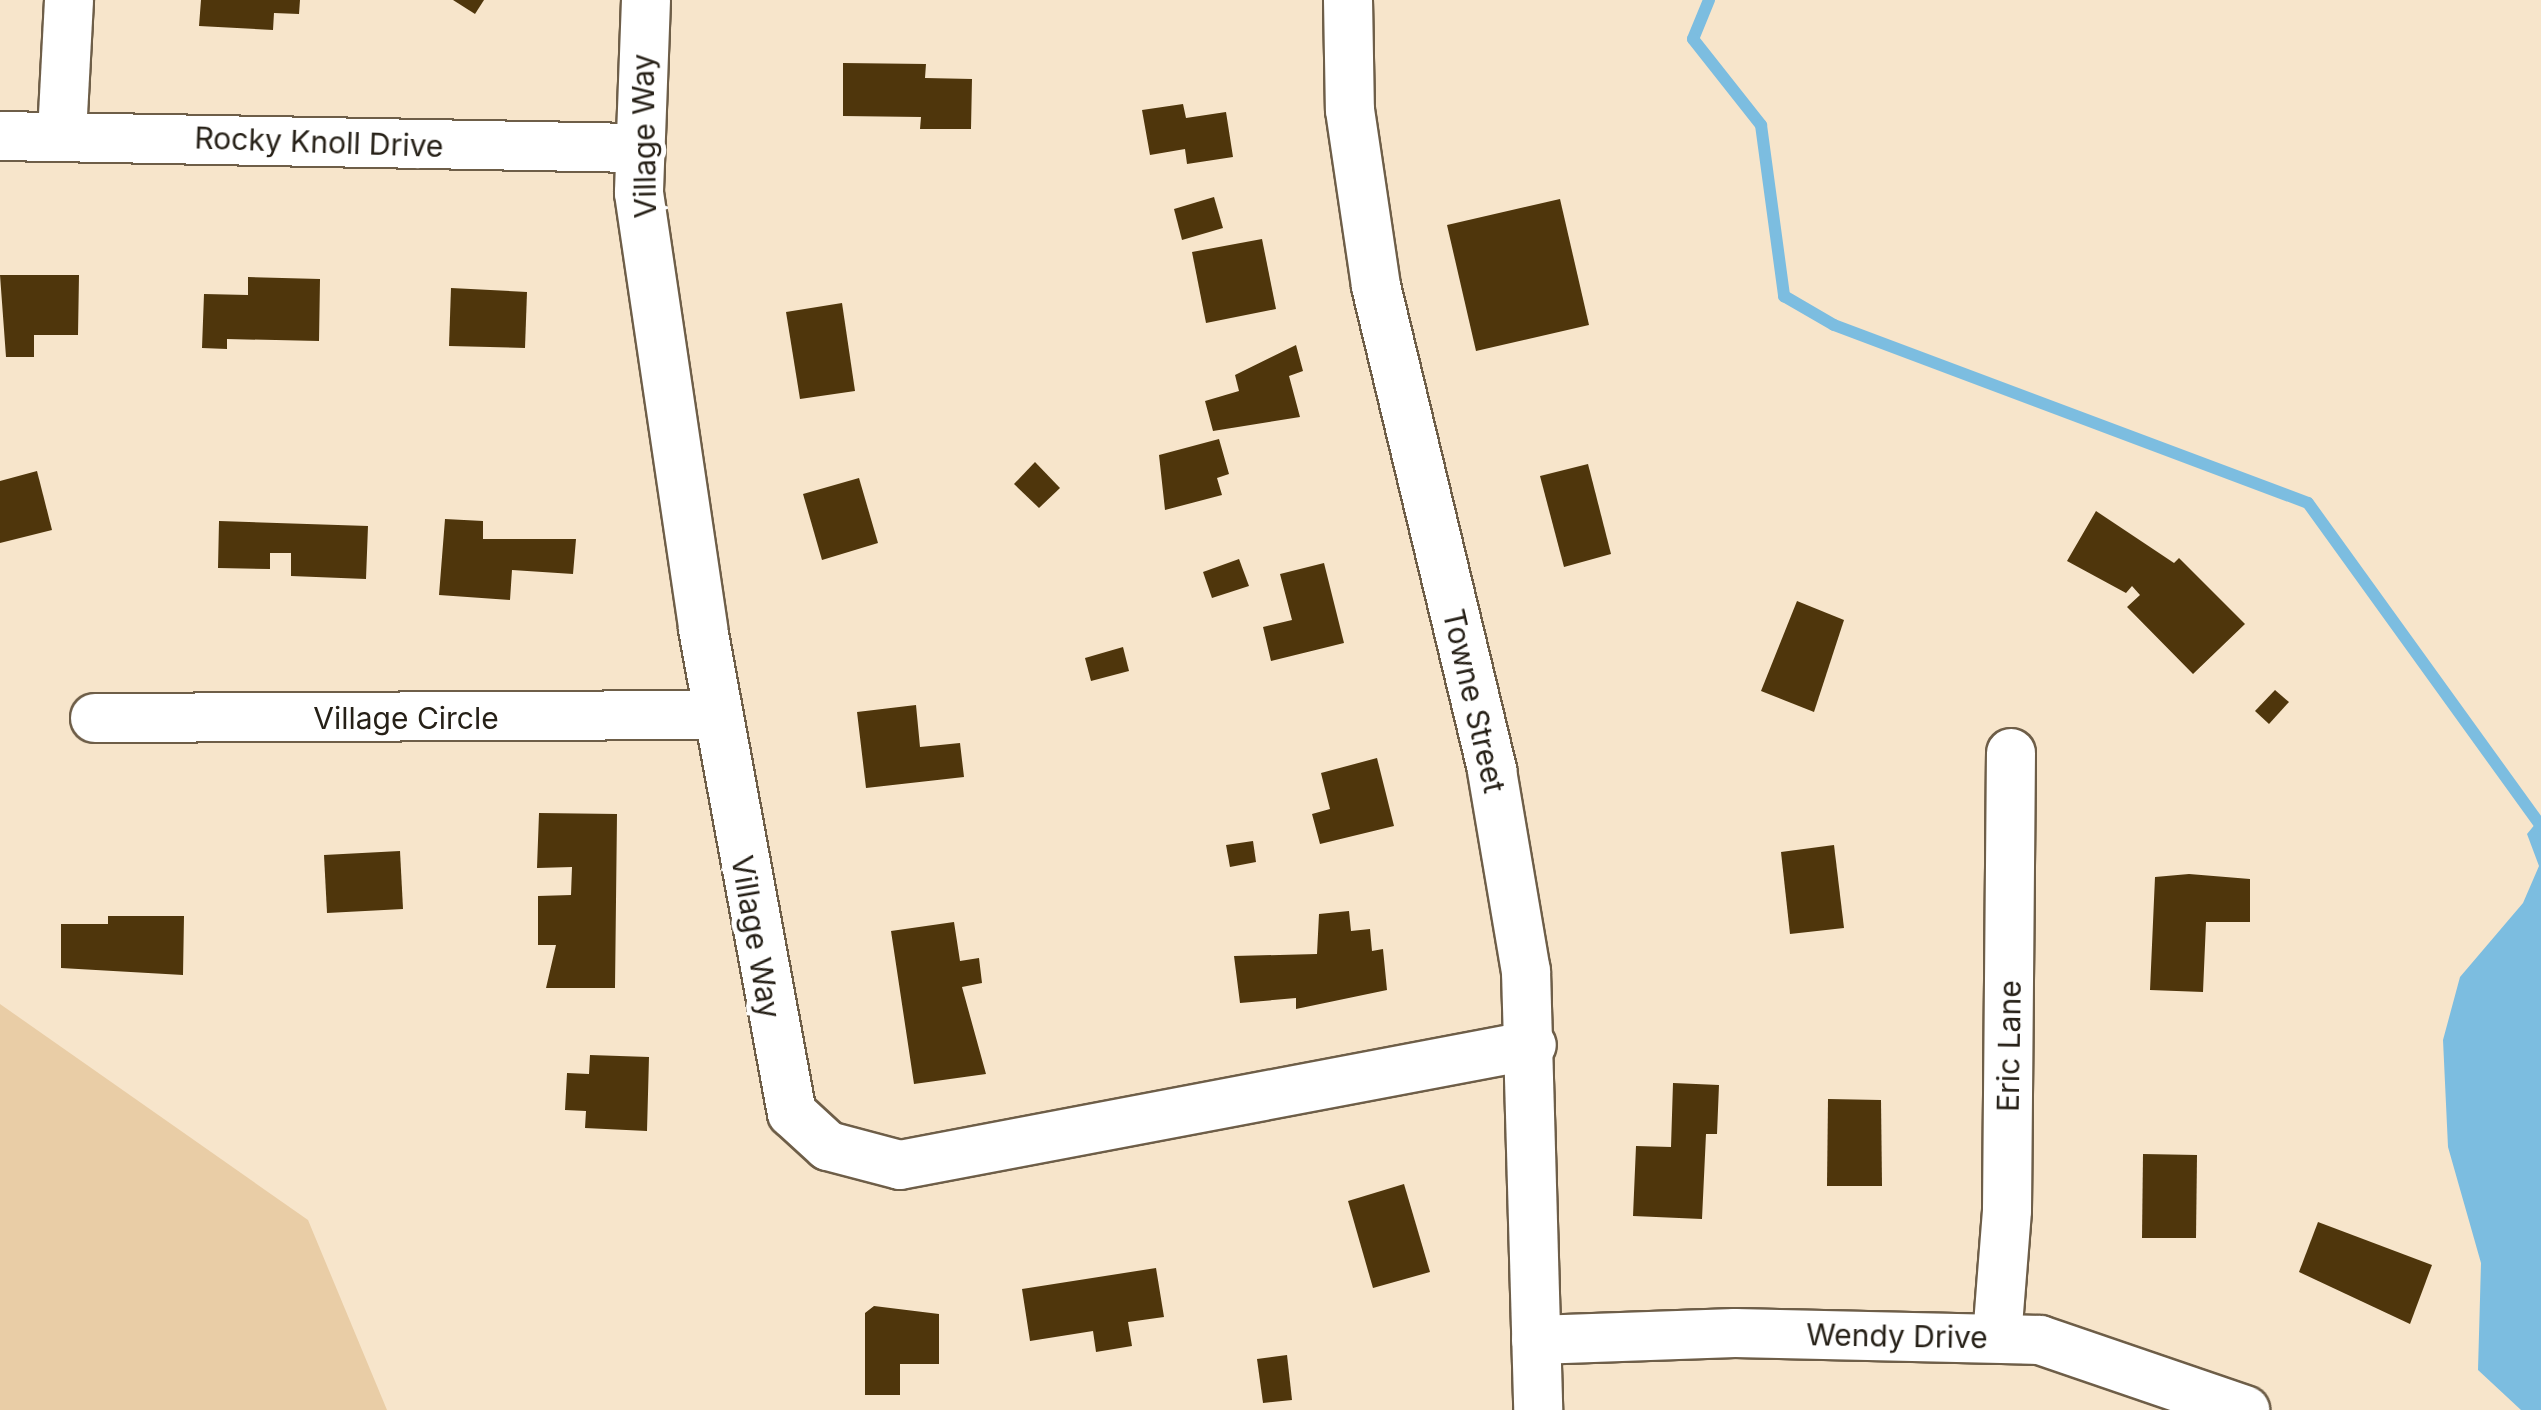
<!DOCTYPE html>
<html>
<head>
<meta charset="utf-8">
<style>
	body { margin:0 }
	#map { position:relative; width:2541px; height:1410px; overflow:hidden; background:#f7e5cb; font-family:Inter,sans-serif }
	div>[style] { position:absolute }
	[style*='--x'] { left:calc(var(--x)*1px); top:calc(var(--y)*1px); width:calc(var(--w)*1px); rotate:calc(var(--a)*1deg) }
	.green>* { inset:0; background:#e9cda6 }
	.water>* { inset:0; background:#7cbde0 }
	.stream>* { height:12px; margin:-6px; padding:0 6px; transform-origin:6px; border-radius:6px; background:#7cbde0 }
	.building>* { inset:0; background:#4f360c }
	.roads { filter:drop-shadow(2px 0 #6e5e48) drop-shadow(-2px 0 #6e5e48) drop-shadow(0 2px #6e5e48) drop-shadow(0 -2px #6e5e48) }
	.street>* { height:48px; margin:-24px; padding:0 24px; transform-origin:24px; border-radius:24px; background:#fff }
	span { translate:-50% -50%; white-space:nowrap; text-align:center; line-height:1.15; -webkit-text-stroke:10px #fff; paint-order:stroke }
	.street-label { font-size:30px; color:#262017 }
</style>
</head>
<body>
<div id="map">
	<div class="green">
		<i style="clip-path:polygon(0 1004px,308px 1220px,387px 1410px,0 1410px)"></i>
	</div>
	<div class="water">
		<i style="clip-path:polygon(2541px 817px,2541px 1410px,2521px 1410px,2478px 1370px,2481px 1263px,2448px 1147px,2443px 1040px,2460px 977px,2523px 903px,2539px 866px,2527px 834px)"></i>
	</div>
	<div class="stream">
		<i style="--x:1709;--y:0;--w:42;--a:112.3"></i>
		<i style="--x:1693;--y:39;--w:110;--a:51.7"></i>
		<i style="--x:1761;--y:125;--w:173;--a:82.3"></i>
		<i style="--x:1784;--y:296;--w:58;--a:30.1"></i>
		<i style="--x:1834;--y:325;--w:506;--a:20.58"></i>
		<i style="--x:2308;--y:503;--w:398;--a:54.2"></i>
	</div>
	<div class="building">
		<i style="clip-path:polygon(201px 0,300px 0,299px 14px,274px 13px,273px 30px,199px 26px)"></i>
		<i style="clip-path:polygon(453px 0,484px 0,475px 14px)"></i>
		<i style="clip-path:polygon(843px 63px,926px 64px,925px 78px,972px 79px,971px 129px,920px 129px,921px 117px,843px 116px)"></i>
		<i style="clip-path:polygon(1183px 104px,1186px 118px,1226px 112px,1233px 157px,1187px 164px,1185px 149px,1150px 155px,1142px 110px)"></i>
		<i style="clip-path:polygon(1214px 197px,1223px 228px,1182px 240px,1174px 209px)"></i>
		<i style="clip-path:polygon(1560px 199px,1589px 325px,1476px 351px,1447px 225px)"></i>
		<i style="clip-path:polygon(1262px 239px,1276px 309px,1206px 323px,1192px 252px)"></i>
		<i style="clip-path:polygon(0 275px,79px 275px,78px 335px,34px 335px,34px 357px,6px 357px)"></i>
		<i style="clip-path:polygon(248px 277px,320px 279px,319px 341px,227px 339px,227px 349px,202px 348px,204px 294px,248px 295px)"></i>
		<i style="clip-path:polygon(451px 288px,527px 292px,525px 348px,449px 346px)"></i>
		<i style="clip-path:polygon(842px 303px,855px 391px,800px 399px,786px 312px)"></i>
		<i style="clip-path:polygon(1296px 345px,1303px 371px,1289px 376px,1300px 417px,1213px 431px,1205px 401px,1239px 391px,1235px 375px)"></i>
		<i style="clip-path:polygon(1219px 439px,1229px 474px,1217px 478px,1222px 495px,1165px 510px,1159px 455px)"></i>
		<i style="clip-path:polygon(1035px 462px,1060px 488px,1039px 508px,1014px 484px)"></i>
		<i style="clip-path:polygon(1588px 464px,1611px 554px,1564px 567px,1540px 476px)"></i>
		<i style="clip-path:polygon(37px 471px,52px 530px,0 543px,0 481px)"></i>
		<i style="clip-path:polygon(859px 478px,878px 543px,822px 560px,803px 494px)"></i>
		<i style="clip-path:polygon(2096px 511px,2174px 563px,2179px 558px,2245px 624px,2193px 674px,2127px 607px,2140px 595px,2132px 586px,2126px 593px,2067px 561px)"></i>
		<i style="clip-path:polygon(445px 519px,483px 521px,483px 539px,576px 539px,573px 574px,512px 570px,510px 600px,439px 595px)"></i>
		<i style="clip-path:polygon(219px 521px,368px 526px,366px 579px,291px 576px,291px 553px,270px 553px,270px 569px,218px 568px)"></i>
		<i style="clip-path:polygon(1239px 559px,1249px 586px,1212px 598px,1203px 572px)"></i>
		<i style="clip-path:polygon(1324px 563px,1344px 643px,1271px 661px,1263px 627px,1292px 620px,1280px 574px)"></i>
		<i style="clip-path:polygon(1797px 601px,1844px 620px,1814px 712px,1761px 691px)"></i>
		<i style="clip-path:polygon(1123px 647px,1129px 671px,1091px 681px,1085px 658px)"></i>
		<i style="clip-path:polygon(2275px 690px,2289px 702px,2269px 724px,2255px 711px)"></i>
		<i style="clip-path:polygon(916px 705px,920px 747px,960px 743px,964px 777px,866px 788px,857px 712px)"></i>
		<i style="clip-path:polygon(1377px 758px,1394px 826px,1320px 844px,1312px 814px,1330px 809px,1321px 773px)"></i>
		<i style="clip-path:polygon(539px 813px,617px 814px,615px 988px,546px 988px,556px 945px,538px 945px,538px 896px,571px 895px,572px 867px,537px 868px)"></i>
		<i style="clip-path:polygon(1253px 841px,1256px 862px,1230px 867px,1226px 845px)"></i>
		<i style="clip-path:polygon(1834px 845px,1844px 928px,1790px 934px,1781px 852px)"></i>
		<i style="clip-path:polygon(400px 851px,403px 909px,327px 913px,324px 855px)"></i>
		<i style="clip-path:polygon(2189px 874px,2250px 879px,2250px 922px,2206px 922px,2203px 992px,2150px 990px,2155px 877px)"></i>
		<i style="clip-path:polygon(1349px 911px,1351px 931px,1370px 929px,1372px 951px,1383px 949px,1387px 990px,1296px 1009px,1296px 998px,1240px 1003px,1234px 956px,1317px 954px,1319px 914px)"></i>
		<i style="clip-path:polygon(108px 916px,184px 916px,183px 975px,61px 968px,61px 924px,108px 924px)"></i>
		<i style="clip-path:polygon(954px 922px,960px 961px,979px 958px,982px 983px,962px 987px,986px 1074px,914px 1084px,891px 931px)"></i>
		<i style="clip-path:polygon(590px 1055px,649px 1057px,647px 1131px,585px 1128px,586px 1111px,565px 1110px,567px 1073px,589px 1074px)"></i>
		<i style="clip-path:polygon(1673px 1083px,1719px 1085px,1717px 1134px,1706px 1134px,1702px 1219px,1633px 1216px,1636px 1146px,1671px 1147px)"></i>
		<i style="clip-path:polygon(1828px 1099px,1881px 1100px,1882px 1186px,1827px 1186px)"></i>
		<i style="clip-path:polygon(2143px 1154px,2197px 1155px,2196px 1238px,2142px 1238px)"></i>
		<i style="clip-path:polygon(1404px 1184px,1430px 1272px,1373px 1288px,1348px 1201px)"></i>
		<i style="clip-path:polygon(2318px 1222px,2432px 1265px,2410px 1324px,2299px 1272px)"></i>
		<i style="clip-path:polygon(1156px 1268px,1164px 1317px,1128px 1322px,1132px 1346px,1096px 1352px,1093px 1331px,1030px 1341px,1022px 1289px)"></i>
		<i style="clip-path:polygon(874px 1306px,939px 1314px,939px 1364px,900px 1364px,900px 1395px,865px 1395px,865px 1313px)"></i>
		<i style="clip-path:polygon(1287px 1355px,1292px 1400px,1263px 1403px,1257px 1359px)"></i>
	</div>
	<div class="roads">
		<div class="street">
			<i style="--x:646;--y:0;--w:193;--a:92.1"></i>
			<i style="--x:639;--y:193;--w:441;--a:81.6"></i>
			<i style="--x:703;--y:629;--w:492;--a:79.6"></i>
			<i style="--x:792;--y:1113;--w:49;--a:42.5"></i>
			<i style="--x:828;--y:1146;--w:74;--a:14.8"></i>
			<i style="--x:900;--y:1165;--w:643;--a:-10.75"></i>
			<i style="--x:1348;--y:0;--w:110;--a:89"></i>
			<i style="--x:1350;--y:110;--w:178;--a:81.6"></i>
			<i style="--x:1376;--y:286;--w:499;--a:76.5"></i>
			<i style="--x:1492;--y:771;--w:203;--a:80.4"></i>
			<i style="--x:1526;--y:971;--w:439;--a:88.4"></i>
			<i style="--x:62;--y:134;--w:134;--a:-87"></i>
			<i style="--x:0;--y:136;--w:639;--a:1.08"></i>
			<i style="--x:95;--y:718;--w:623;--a:-0.28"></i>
			<i style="--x:1997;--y:1338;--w:128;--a:-85.5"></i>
			<i style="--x:2007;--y:1210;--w:457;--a:-89.5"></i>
			<i style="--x:1536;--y:1340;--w:199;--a:-2"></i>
			<i style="--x:1735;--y:1333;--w:305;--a:1.3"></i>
			<i style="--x:2040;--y:1340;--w:217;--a:18.9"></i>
		</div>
	</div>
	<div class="street-label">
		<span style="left:644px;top:136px;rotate:-91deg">Village Way</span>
		<span style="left:319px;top:142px;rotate:2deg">Rocky Knoll Drive</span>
		<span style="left:1474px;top:701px;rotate:77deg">Towne Street</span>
		<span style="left:406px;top:718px">Village Circle</span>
		<span style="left:756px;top:937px;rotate:80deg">Village Way</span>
		<span style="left:2009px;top:1046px;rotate:-89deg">Eric Lane</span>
		<span style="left:1897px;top:1336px;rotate:1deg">Wendy Drive</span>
	</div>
</div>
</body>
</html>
